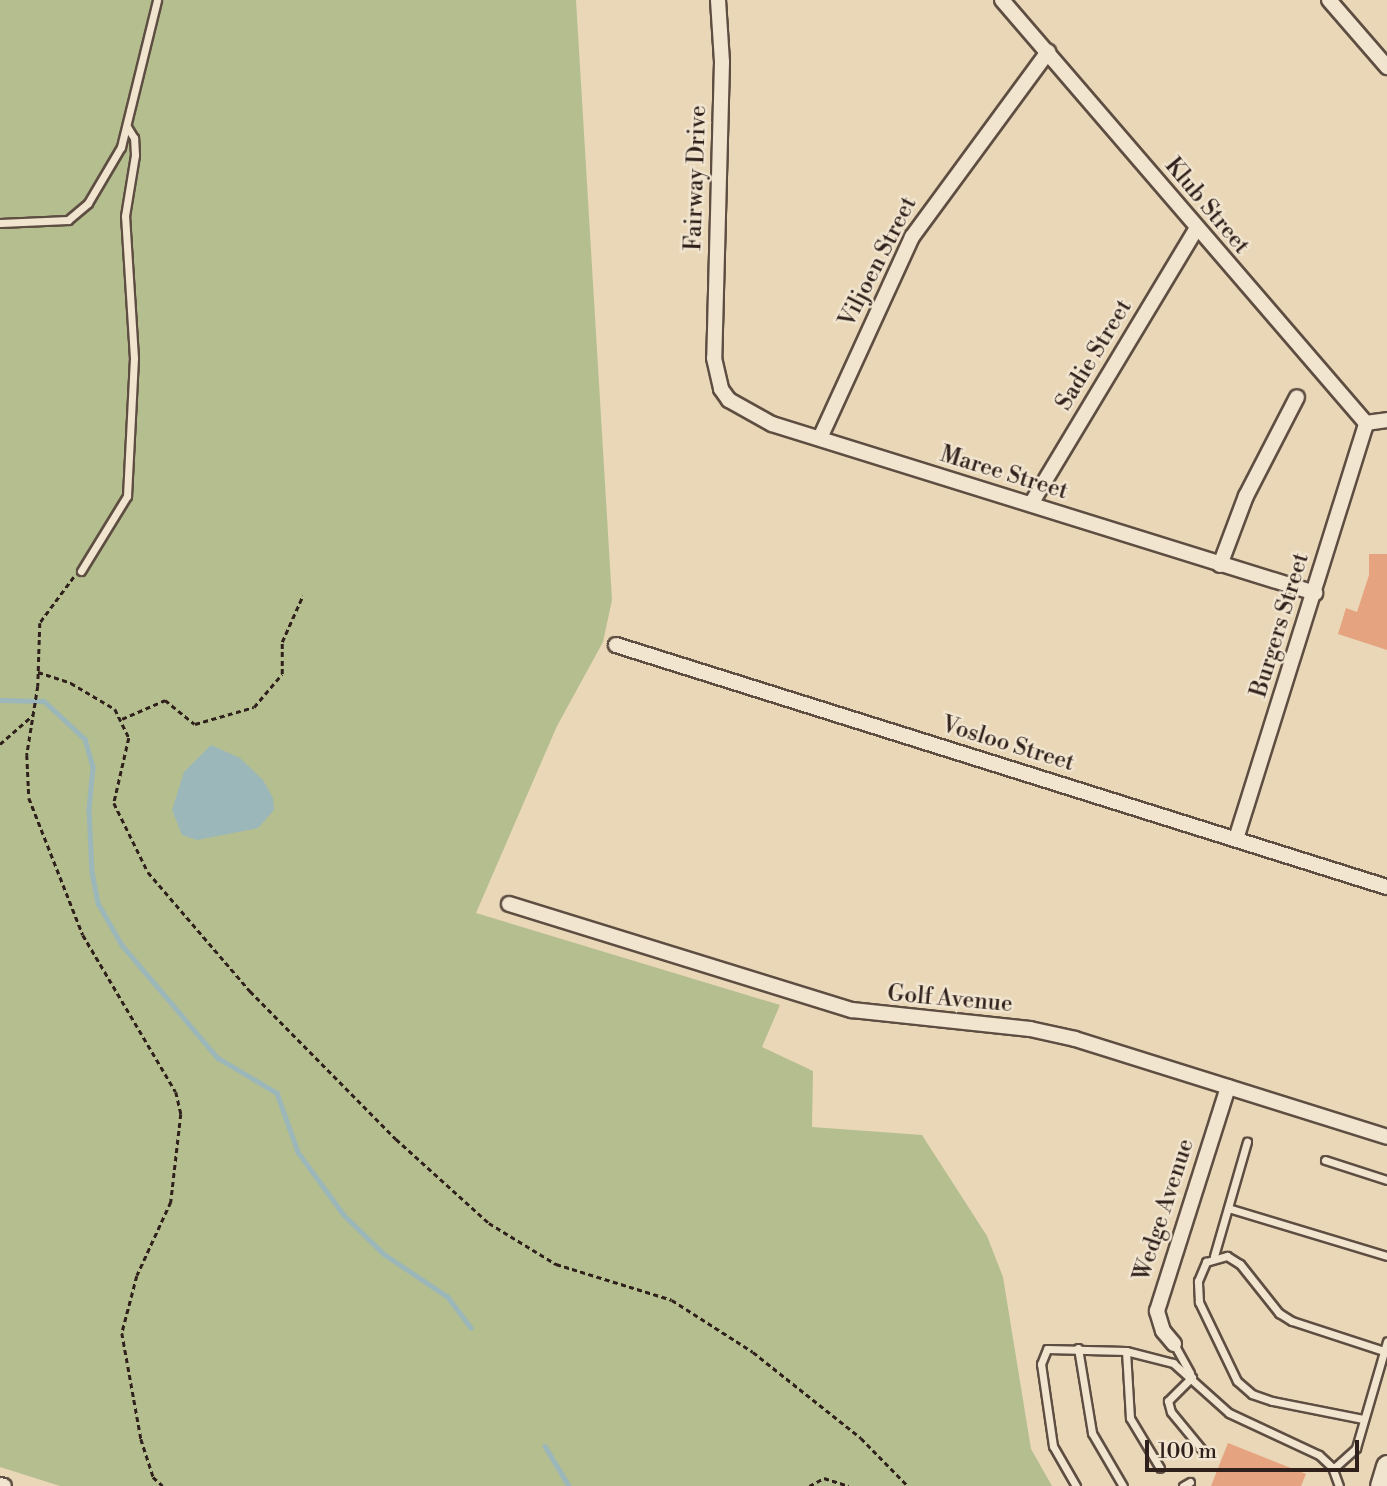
<!DOCTYPE html>
<html>
<head>
<meta charset="utf-8">
<style>
	body { margin:0 }
	#map { position:relative; width:1387px; height:1486px; overflow:hidden; background:#e9d7b7; font-family:"Libre Bodoni",serif }
	div>[style] { position:absolute }
	[style*='--x'] { left:calc(var(--x)*1px); top:calc(var(--y)*1px); width:calc(var(--w)*1px); rotate:calc(var(--a)*1deg) }
	.green>* { inset:0; background:#b5be8f }
	.water>* { inset:0; background:#9cb7b9 }
	.stream>* { height:4.5px; margin:-2.25px; padding:0 2.25px; transform-origin:2.25px; border-radius:2.25px; background:#9cb7b9 }
	.building>* { inset:0; background:#e5a380 }
	.path>* { height:2.5px; margin-top:-1.25px; transform-origin:0; background:repeating-linear-gradient(90deg,#30201b 0 5px,transparent 0 8.5px) }
	.roads { filter:drop-shadow(2px 0 #5e4e42) drop-shadow(-2px 0 #5e4e42) drop-shadow(0 2px #5e4e42) drop-shadow(0 -2px #5e4e42) }
	.lane>* { height:7px; margin:-3.5px; padding:0 3.5px; transform-origin:3.5px; border-radius:3.5px; background:#f1e5d0 }
	.street>* { height:14px; margin:-7px; padding:0 7px; transform-origin:7px; border-radius:7px; background:#f1e5d0 }
	.secondary>* { height:21px; margin:-10.5px; padding:0 10.5px; transform-origin:10.5px; border-radius:10.5px; background:#f1e5d0 }
	span { translate:-50% -50%; white-space:nowrap; text-align:center; line-height:1.15; -webkit-text-stroke:5px #f1e5d0; paint-order:stroke }
	.street-label { font-size:23px; color:#30201b }
	.scale { position:absolute; left:1145px; top:1440px; width:214px; height:32px; box-sizing:border-box; border:4px solid #30201b; border-top:0; padding-left:9px; font-size:21px; line-height:24px; white-space:nowrap; color:#30201b; -webkit-text-stroke:5px #f1e5d0; paint-order:stroke }
</style>
</head>
<body>
<div id="map">
	<div class="green">
		<i style="clip-path:polygon(0 0,576px 0,612px 600px,603px 642px,557px 726px,476px 913px,780px 1005px,762px 1047px,813px 1071px,812px 1127px,922px 1135px,987px 1236px,1003px 1277px,1031px 1449px,1052px 1486px,60px 1486px,0 1467px)"></i>
	</div>
	<div class="water">
		<i style="clip-path:polygon(211px 745px,240px 758px,263px 780px,273px 798px,274px 810px,258px 828px,197px 840px,182px 835px,172px 810px,184px 772px)"></i>
	</div>
	<div class="stream">
		<i style="--x:0;--y:700;--w:44;--a:1.3"></i>
		<i style="--x:44;--y:701;--w:56;--a:42.8"></i>
		<i style="--x:85;--y:739;--w:29;--a:74"></i>
		<i style="--x:93;--y:767;--w:42;--a:95.4"></i>
		<i style="--x:89;--y:809;--w:63;--a:87.3"></i>
		<i style="--x:92;--y:872;--w:32;--a:79"></i>
		<i style="--x:98;--y:903;--w:48;--a:60.3"></i>
		<i style="--x:122;--y:945;--w:148;--a:49.7"></i>
		<i style="--x:218;--y:1058;--w:69;--a:30.7"></i>
		<i style="--x:277;--y:1093;--w:63;--a:70.4"></i>
		<i style="--x:298;--y:1152;--w:78;--a:53.9"></i>
		<i style="--x:344;--y:1215;--w:56;--a:44.3"></i>
		<i style="--x:384;--y:1254;--w:77;--a:33.9"></i>
		<i style="--x:448;--y:1297;--w:38;--a:53"></i>
		<i style="--x:545;--y:1446;--w:47;--a:59"></i>
	</div>
	<div class="building">
		<i style="clip-path:polygon(1369px 554px,1387px 554px,1387px 650px,1338px 634px,1346px 608px,1357px 612px,1369px 575px)"></i>
		<i style="clip-path:polygon(1228px 1443px,1306px 1474px,1301px 1486px,1211px 1486px)"></i>
	</div>
	<div class="path">
		<i style="--x:74;--y:577;--w:57;--a:126.5"></i>
		<i style="--x:40;--y:623;--w:63;--a:91.8"></i>
		<i style="--x:38;--y:686;--w:70;--a:99.1"></i>
		<i style="--x:27;--y:755;--w:43;--a:87.3"></i>
		<i style="--x:29;--y:798;--w:147;--a:68.5"></i>
		<i style="--x:83;--y:935;--w:182;--a:59.4"></i>
		<i style="--x:176;--y:1092;--w:23;--a:77"></i>
		<i style="--x:181;--y:1114;--w:89;--a:96.5"></i>
		<i style="--x:171;--y:1202;--w:81;--a:114.7"></i>
		<i style="--x:137;--y:1276;--w:59;--a:104.7"></i>
		<i style="--x:122;--y:1333;--w:108;--a:79.8"></i>
		<i style="--x:141;--y:1439;--w:40;--a:72"></i>
		<i style="--x:153;--y:1477;--w:13;--a:42"></i>
		<i style="--x:38;--y:672;--w:35;--a:18"></i>
		<i style="--x:71;--y:683;--w:51;--a:30.6"></i>
		<i style="--x:115;--y:709;--w:32;--a:64"></i>
		<i style="--x:129;--y:738;--w:67;--a:103"></i>
		<i style="--x:114;--y:803;--w:77;--a:63.8"></i>
		<i style="--x:148;--y:872;--w:157;--a:49.4"></i>
		<i style="--x:250;--y:991;--w:208;--a:45.4"></i>
		<i style="--x:396;--y:1139;--w:125;--a:42.1"></i>
		<i style="--x:489;--y:1223;--w:79;--a:31.5"></i>
		<i style="--x:556;--y:1264;--w:121;--a:17.2"></i>
		<i style="--x:672;--y:1300;--w:96;--a:32.7"></i>
		<i style="--x:753;--y:1352;--w:138;--a:38.5"></i>
		<i style="--x:861;--y:1438;--w:67;--a:45.6"></i>
		<i style="--x:122;--y:719;--w:47;--a:-23.8"></i>
		<i style="--x:165;--y:700;--w:38;--a:39"></i>
		<i style="--x:195;--y:724;--w:61;--a:-16.1"></i>
		<i style="--x:254;--y:707;--w:43;--a:-49.7"></i>
		<i style="--x:282;--y:674;--w:32;--a:-90"></i>
		<i style="--x:282;--y:642;--w:51;--a:-65.9"></i>
		<i style="--x:0;--y:744;--w:44;--a:-41.3"></i>
		<i style="--x:809;--y:1486;--w:17;--a:-28"></i>
		<i style="--x:824;--y:1478;--w:26;--a:18"></i>
	</div>
	<div class="roads">
		<div class="lane">
			<i style="--x:0;--y:223;--w:68;--a:-2.5"></i>
			<i style="--x:68;--y:220;--w:26;--a:-40"></i>
			<i style="--x:88;--y:203;--w:65;--a:-59.5"></i>
			<i style="--x:121;--y:147;--w:151;--a:-76.2"></i>
			<i style="--x:81;--y:571;--w:88;--a:-58.5"></i>
			<i style="--x:127;--y:496;--w:138;--a:-87.1"></i>
			<i style="--x:134;--y:358;--w:142;--a:-93.6"></i>
			<i style="--x:125;--y:216;--w:62;--a:-80.7"></i>
			<i style="--x:135;--y:155;--w:17;--a:-93"></i>
			<i style="--x:134;--y:138;--w:13;--a:-122"></i>
			<i style="--x:1325;--y:1160;--w:65;--a:17.9"></i>
			<i style="--x:1228;--y:1208;--w:166;--a:16.8"></i>
			<i style="--x:1214;--y:1256;--w:119;--a:-73.9"></i>
			<i style="--x:1174;--y:1344;--w:33;--a:61"></i>
			<i style="--x:1078;--y:1348;--w:86;--a:80.6"></i>
			<i style="--x:1092;--y:1433;--w:61;--a:59.7"></i>
			<i style="--x:1126;--y:1351;--w:67;--a:86.6"></i>
			<i style="--x:1130;--y:1418;--w:58;--a:59"></i>
			<i style="--x:1192;--y:1377;--w:34;--a:135"></i>
			<i style="--x:1168;--y:1401;--w:11;--a:75"></i>
			<i style="--x:1171;--y:1412;--w:52;--a:50.5"></i>
			<i style="--x:1363;--y:1419;--w:93;--a:-168.8"></i>
			<i style="--x:1272;--y:1401;--w:21;--a:-161"></i>
			<i style="--x:1252;--y:1394;--w:20;--a:-139"></i>
			<i style="--x:1237;--y:1381;--w:88;--a:-115.7"></i>
			<i style="--x:1199;--y:1302;--w:21;--a:-93"></i>
			<i style="--x:1198;--y:1281;--w:21;--a:-67"></i>
			<i style="--x:1206;--y:1262;--w:22;--a:-16"></i>
			<i style="--x:1227;--y:1256;--w:15;--a:32"></i>
			<i style="--x:1240;--y:1264;--w:63;--a:51.5"></i>
			<i style="--x:1279;--y:1313;--w:15;--a:32"></i>
			<i style="--x:1292;--y:1321;--w:97;--a:18.1"></i>
			<i style="--x:1333;--y:1469;--w:31;--a:-42"></i>
			<i style="--x:1356;--y:1448;--w:111;--a:-73.8"></i>
			<i style="--x:1076;--y:1486;--w:46;--a:-119.9"></i>
			<i style="--x:1053;--y:1446;--w:83;--a:-98.3"></i>
			<i style="--x:1041;--y:1364;--w:16;--a:-68"></i>
			<i style="--x:1047;--y:1349;--w:79;--a:1.5"></i>
			<i style="--x:1126;--y:1351;--w:49;--a:14.3"></i>
			<i style="--x:1173;--y:1363;--w:75;--a:41.8"></i>
			<i style="--x:1229;--y:1413;--w:99;--a:25"></i>
			<i style="--x:1319;--y:1455;--w:18;--a:43"></i>
			<i style="--x:1332;--y:1467;--w:20;--a:70"></i>
			<i style="--x:1183;--y:1486;--w:8;--a:-30"></i>
		</div>
		<div class="street">
			<i style="--x:718;--y:0;--w:62;--a:86.3"></i>
			<i style="--x:722;--y:62;--w:296;--a:91.5"></i>
			<i style="--x:714;--y:358;--w:32;--a:77"></i>
			<i style="--x:721;--y:389;--w:14;--a:54"></i>
			<i style="--x:729;--y:400;--w:49;--a:29.2"></i>
			<i style="--x:772;--y:424;--w:569;--a:17.29"></i>
			<i style="--x:1002;--y:0;--w:558;--a:49.29"></i>
			<i style="--x:1329;--y:0;--w:89;--a:49.1"></i>
			<i style="--x:1366;--y:423;--w:21;--a:-8"></i>
			<i style="--x:820;--y:438;--w:221;--a:-65.4"></i>
			<i style="--x:912;--y:237;--w:230;--a:-53.7"></i>
			<i style="--x:1031;--y:504;--w:322;--a:-59"></i>
			<i style="--x:1220;--y:565;--w:74;--a:-69.4"></i>
			<i style="--x:1246;--y:496;--w:111;--a:-62.7"></i>
			<i style="--x:616;--y:645;--w:808;--a:17.43"></i>
			<i style="--x:1236;--y:839;--w:436;--a:-72.6"></i>
			<i style="--x:509;--y:904;--w:359;--a:17.2"></i>
			<i style="--x:852;--y:1010;--w:179;--a:6.1"></i>
			<i style="--x:1030;--y:1029;--w:46;--a:12.5"></i>
			<i style="--x:1075;--y:1039;--w:327;--a:17.4"></i>
			<i style="--x:1174;--y:1344;--w:17;--a:-130"></i>
			<i style="--x:1163;--y:1331;--w:21;--a:-107"></i>
			<i style="--x:1157;--y:1311;--w:235;--a:-72.4"></i>
			<i style="--x:0;--y:1485;--w:4;--a:14"></i>
		</div>
		<div class="secondary">
			<i style="--x:1381;--y:1486;--w:21;--a:-73"></i>
		</div>
	</div>
	<div class="street-label">
		<span style="left:696px;top:178px;rotate:-88deg">Fairway Drive</span>
		<span style="left:1207px;top:206px;rotate:50deg">Klub Street</span>
		<span style="left:878px;top:262px;rotate:-63deg">Viljoen Street</span>
		<span style="left:1094px;top:355px;rotate:-59deg">Sadie Street</span>
		<span style="left:1004px;top:473px;rotate:17deg">Maree Street</span>
		<span style="left:1280px;top:625px;rotate:-73deg">Burgers Street</span>
		<span style="left:1008px;top:744px;rotate:17deg">Vosloo Street</span>
		<span style="left:950px;top:999px;rotate:5deg">Golf Avenue</span>
		<span style="left:1164px;top:1210px;rotate:-72deg">Wedge Avenue</span>
	</div>
	<div class="scale">100 m</div>
</div>
</body>
</html>
